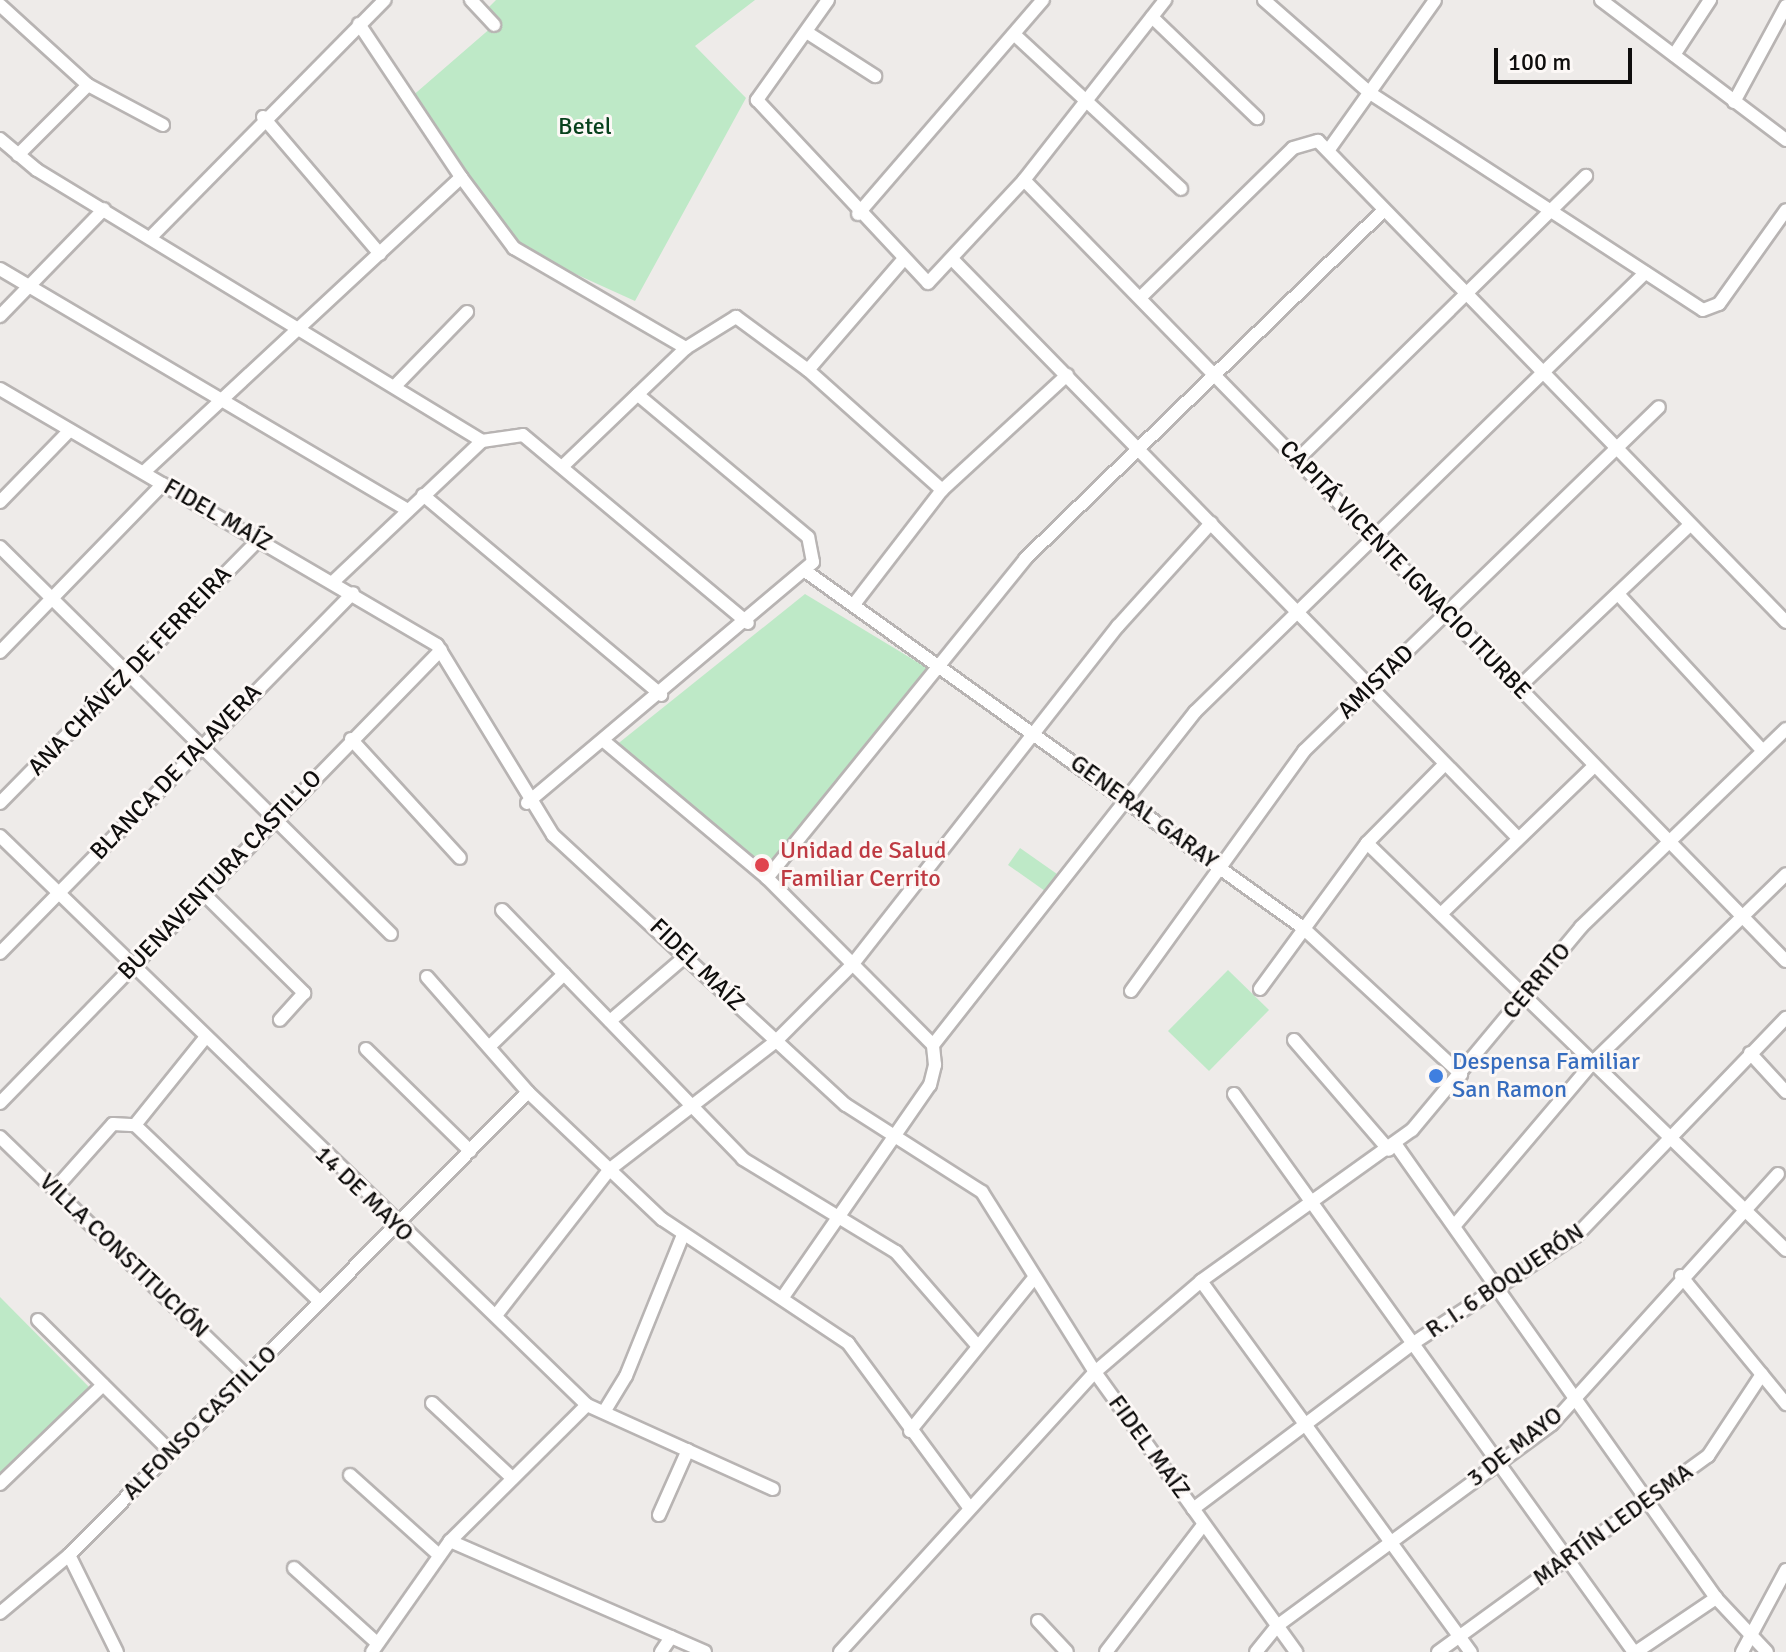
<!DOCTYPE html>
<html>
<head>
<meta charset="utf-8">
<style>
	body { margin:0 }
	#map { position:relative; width:1786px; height:1652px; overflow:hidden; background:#eeebe9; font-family:Signika,sans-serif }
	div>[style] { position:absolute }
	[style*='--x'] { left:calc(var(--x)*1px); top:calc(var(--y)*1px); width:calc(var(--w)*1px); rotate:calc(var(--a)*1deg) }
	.green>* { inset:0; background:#bee9c7 }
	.roads { filter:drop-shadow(2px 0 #b8b4b3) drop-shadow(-2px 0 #b8b4b3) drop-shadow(0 2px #b8b4b3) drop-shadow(0 -2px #b8b4b3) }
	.minor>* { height:12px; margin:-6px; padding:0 6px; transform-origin:6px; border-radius:6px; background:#fff }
	.dots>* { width:22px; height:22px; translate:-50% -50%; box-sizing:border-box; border:4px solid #fcf8f6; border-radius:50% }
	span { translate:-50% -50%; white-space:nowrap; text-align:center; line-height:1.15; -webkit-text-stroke:6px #fcf8f6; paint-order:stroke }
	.park-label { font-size:24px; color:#08411d }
	.street-label { font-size:24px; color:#0f0e0d }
	.health-label { font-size:24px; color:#be3a42 }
	.left { translate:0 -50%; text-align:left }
	.shop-label { font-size:24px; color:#366cbe }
	.scale { position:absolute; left:1494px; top:48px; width:138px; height:36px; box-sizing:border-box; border:4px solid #0f0e0d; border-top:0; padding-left:10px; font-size:24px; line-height:28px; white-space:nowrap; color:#0f0e0d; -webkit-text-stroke:6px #fcf8f6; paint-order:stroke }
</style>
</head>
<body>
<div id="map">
	<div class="green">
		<i style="clip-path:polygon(496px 0,755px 0,695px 46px,746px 98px,635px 301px,516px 247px,410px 98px,500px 20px,489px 7px)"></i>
		<i style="clip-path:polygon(805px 594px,932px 671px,766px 872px,615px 746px)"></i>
		<i style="clip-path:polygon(1020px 848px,1057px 874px,1045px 891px,1008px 865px)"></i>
		<i style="clip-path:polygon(1228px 970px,1269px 1010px,1209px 1071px,1168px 1031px)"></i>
		<i style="clip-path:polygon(0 1297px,92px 1390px,0 1478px)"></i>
	</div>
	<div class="roads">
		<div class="minor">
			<i style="--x:471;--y:0;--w:34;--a:47"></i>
			<i style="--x:828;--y:0;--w:123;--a:125.4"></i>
			<i style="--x:757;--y:100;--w:250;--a:46.9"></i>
			<i style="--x:928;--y:283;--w:141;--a:-47"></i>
			<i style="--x:1024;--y:180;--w:229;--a:-51.9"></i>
			<i style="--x:1264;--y:0;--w:141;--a:41.3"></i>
			<i style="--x:1370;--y:93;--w:397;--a:33.1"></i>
			<i style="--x:1703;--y:310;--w:17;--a:-21"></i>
			<i style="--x:1719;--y:304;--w:115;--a:-54.5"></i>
			<i style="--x:1601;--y:0;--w:232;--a:37.1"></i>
			<i style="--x:0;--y:5;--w:119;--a:42.3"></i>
			<i style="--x:1152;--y:17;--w:146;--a:43.9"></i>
			<i style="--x:808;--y:33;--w:80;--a:32.7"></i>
			<i style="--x:1016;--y:36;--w:225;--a:42.8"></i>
			<i style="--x:1674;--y:55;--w:66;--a:-56.8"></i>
			<i style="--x:1734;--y:102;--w:109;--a:-61.6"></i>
			<i style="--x:263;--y:117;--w:180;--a:49.5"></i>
			<i style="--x:0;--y:139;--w:48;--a:40"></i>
			<i style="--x:37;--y:170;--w:521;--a:31.34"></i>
			<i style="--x:482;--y:441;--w:204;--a:136.6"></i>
			<i style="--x:1330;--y:148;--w:181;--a:-54.6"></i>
			<i style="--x:18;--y:155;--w:99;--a:-45"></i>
			<i style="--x:88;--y:85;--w:85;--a:28.1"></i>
			<i style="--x:461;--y:177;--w:89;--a:53.3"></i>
			<i style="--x:514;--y:248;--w:199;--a:30.2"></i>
			<i style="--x:1024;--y:180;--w:1091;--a:45.71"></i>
			<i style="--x:858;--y:214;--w:283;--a:-49.2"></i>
			<i style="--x:150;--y:238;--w:334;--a:-45.4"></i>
			<i style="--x:954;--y:261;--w:807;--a:45.65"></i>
			<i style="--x:0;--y:269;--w:473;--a:30.6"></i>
			<i style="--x:1142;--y:296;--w:211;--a:-44.4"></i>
			<i style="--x:1293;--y:148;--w:26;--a:-16"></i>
			<i style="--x:1318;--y:141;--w:671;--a:45.78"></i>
			<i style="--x:0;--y:316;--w:149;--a:-45.8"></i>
			<i style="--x:808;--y:370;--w:144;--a:-49.2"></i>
			<i style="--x:396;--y:385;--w:102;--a:-45.8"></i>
			<i style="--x:0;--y:389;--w:506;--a:30.36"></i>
			<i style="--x:437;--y:645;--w:223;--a:58.6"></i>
			<i style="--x:553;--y:835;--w:398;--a:42.7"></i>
			<i style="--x:846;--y:1105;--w:161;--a:32.6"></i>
			<i style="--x:982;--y:1192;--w:213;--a:57.9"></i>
			<i style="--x:1095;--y:1372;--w:345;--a:54.3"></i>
			<i style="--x:482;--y:441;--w:41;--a:-8.3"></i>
			<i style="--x:523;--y:435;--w:293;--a:39.9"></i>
			<i style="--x:1298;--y:459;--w:404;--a:-44.5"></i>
			<i style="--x:564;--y:465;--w:169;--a:-43.8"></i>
			<i style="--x:686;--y:348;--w:59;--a:-31.8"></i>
			<i style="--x:736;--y:317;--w:89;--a:36.4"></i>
			<i style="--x:808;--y:370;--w:180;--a:41.8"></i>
			<i style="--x:144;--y:472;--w:433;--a:-42.9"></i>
			<i style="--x:461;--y:177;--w:184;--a:-123.7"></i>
			<i style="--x:423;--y:495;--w:311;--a:40"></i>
			<i style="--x:0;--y:502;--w:100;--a:-45.8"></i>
			<i style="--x:0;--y:547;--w:550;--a:44.71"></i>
			<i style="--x:808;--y:573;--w:608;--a:35.63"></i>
			<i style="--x:1302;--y:927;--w:217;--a:42.8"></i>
			<i style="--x:1618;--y:594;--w:212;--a:47.3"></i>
			<i style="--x:855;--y:603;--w:143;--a:-52.4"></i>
			<i style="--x:942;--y:490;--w:170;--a:-42.6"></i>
			<i style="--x:0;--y:652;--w:234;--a:-45.9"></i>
			<i style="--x:1518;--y:688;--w:237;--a:-43.5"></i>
			<i style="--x:351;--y:739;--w:161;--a:47.5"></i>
			<i style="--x:605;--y:742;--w:212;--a:40"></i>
			<i style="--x:0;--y:803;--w:370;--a:-45.5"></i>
			<i style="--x:527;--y:803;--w:374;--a:-40.1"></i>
			<i style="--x:813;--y:562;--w:25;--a:-101"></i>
			<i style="--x:808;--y:537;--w:222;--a:-140.1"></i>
			<i style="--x:0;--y:836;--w:818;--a:44.11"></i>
			<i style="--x:587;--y:1405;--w:204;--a:24.3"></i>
			<i style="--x:1367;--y:843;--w:584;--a:44.17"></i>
			<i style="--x:202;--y:892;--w:144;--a:44.7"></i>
			<i style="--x:304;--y:993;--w:36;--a:132"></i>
			<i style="--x:502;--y:910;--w:347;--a:45.9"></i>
			<i style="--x:743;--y:1159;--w:179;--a:31.3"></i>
			<i style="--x:896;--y:1252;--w:122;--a:49"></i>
			<i style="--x:1442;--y:913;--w:211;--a:-44"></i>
			<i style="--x:0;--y:953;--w:504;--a:-45.56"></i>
			<i style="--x:427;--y:977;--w:153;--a:48.7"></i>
			<i style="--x:528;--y:1092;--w:185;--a:43.5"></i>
			<i style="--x:662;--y:1219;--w:224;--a:33.7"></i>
			<i style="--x:848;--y:1343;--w:202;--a:53.6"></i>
			<i style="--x:1260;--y:989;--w:181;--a:-53.8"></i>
			<i style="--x:1367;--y:843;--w:111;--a:-45.4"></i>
			<i style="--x:1131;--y:991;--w:296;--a:-54.2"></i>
			<i style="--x:1304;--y:751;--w:494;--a:-44.1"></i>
			<i style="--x:610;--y:1021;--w:101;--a:-40.6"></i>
			<i style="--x:1294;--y:1040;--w:145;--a:49.2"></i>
			<i style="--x:491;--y:1045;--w:102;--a:-44.2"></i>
			<i style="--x:933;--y:1045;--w:424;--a:-51.8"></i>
			<i style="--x:1195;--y:712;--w:629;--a:-44.29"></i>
			<i style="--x:366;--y:1049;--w:146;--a:44.4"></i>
			<i style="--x:1750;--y:1053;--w:53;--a:47.3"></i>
			<i style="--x:1234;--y:1094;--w:687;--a:54.37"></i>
			<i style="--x:0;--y:1103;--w:632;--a:-45.77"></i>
			<i style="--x:135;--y:1125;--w:256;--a:43.7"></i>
			<i style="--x:0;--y:1137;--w:344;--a:44.1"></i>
			<i style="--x:1396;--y:1145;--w:555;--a:54.76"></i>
			<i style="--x:1716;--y:1598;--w:74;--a:46.6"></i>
			<i style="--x:55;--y:1189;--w:87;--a:-48.3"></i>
			<i style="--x:113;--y:1124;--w:22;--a:3"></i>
			<i style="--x:135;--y:1125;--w:112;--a:-51.2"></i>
			<i style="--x:1455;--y:1225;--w:218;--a:-49.7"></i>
			<i style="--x:1596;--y:1059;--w:265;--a:-44.2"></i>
			<i style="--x:1681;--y:1276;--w:166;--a:50.6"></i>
			<i style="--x:1201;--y:1281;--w:459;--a:54"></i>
			<i style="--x:783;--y:1297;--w:258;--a:-55.3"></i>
			<i style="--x:930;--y:1085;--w:21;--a:-76"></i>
			<i style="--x:935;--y:1065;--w:20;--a:-96"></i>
			<i style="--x:933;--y:1045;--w:235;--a:-134.8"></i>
			<i style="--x:767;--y:878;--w:410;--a:-51"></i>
			<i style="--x:1025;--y:559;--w:501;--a:-44.19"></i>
			<i style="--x:497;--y:1314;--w:184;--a:-52.1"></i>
			<i style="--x:610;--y:1169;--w:210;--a:-37.6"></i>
			<i style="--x:776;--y:1041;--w:107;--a:-45"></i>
			<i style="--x:852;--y:965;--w:431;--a:-51.9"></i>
			<i style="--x:1118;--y:626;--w:139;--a:-47.9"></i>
			<i style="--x:38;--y:1320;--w:189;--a:44.8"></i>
			<i style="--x:432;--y:1403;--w:107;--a:43.1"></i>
			<i style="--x:604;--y:1412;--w:42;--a:-58.6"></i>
			<i style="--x:626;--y:1376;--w:152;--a:-68"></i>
			<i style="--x:910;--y:1431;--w:196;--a:-51"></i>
			<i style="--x:350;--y:1475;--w:120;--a:42"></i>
			<i style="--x:0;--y:1484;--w:143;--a:-43.9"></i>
			<i style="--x:1193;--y:1509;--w:274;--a:-37"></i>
			<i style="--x:1412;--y:1344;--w:196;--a:-33.4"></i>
			<i style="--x:1576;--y:1236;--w:303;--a:-46.1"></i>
			<i style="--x:659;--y:1515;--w:71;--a:-66"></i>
			<i style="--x:450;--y:1541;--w:278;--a:23.5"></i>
			<i style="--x:69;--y:1555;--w:108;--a:63.7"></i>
			<i style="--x:294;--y:1568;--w:112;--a:42.1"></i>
			<i style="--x:0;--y:1613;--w:90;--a:-40"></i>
			<i style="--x:69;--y:1555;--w:652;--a:-45.25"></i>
			<i style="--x:1038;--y:1621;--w:42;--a:46.9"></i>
			<i style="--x:372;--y:1652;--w:136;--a:-54.9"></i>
			<i style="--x:450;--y:1541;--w:193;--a:-44.8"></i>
			<i style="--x:661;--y:1652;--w:18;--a:-56"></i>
			<i style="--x:840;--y:1652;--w:379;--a:-47.7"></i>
			<i style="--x:1095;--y:1372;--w:140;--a:-40.6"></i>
			<i style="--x:1201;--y:1281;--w:259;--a:-35.6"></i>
			<i style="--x:1412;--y:1130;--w:264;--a:-50.2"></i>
			<i style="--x:1581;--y:927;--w:285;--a:-44"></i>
			<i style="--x:1106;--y:1652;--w:160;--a:-52.6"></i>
			<i style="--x:1256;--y:1652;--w:33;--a:-51"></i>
			<i style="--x:1277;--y:1626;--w:341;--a:-36.3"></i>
			<i style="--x:1552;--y:1424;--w:337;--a:-47.9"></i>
			<i style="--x:1438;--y:1652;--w:334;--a:-36"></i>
			<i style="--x:1708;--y:1456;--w:98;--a:-56.6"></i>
			<i style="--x:1636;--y:1652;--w:97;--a:-34"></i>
			<i style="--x:1742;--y:1652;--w:93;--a:-61.8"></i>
		</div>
	</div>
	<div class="dots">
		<i style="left:762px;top:865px;background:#e0444e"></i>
		<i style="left:1436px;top:1076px;background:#3f7fe0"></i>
	</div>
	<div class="park-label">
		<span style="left:585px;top:127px">Betel</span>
	</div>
	<div class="street-label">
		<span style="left:218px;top:515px;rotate:30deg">FIDEL MAÍZ</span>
		<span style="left:1405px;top:570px;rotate:46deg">CAPITÁ VICENTE IGNACIO ITURBE</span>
		<span style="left:130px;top:671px;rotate:-46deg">ANA CHÁVEZ DE FERREIRA</span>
		<span style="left:1376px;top:682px;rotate:-44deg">AMISTAD</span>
		<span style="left:176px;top:772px;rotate:-46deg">BLANCA DE TALAVERA</span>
		<span style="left:1144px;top:812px;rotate:36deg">GENERAL GARAY</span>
		<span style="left:220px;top:875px;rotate:-46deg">BUENAVENTURA CASTILLO</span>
		<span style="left:697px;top:965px;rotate:44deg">FIDEL MAÍZ</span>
		<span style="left:1537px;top:981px;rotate:-50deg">CERRITO</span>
		<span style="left:364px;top:1194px;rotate:44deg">14 DE MAYO</span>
		<span style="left:124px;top:1256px;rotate:44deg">VILLA CONSTITUCIÓN</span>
		<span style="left:1505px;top:1281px;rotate:-34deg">R. I. 6 BOQUERÓN</span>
		<span style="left:200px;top:1423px;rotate:-45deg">ALFONSO CASTILLO</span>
		<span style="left:1149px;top:1447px;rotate:54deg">FIDEL MAÍZ</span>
		<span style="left:1515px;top:1447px;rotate:-38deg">3 DE MAYO</span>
		<span style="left:1613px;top:1525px;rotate:-36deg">MARTÍN LEDESMA</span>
	</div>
	<div class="health-label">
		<span class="left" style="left:780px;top:865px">Unidad de Salud<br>Familiar Cerrito</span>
	</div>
	<div class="shop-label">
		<span class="left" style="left:1452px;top:1076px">Despensa Familiar<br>San Ramon</span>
	</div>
	<div class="scale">100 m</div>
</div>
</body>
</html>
